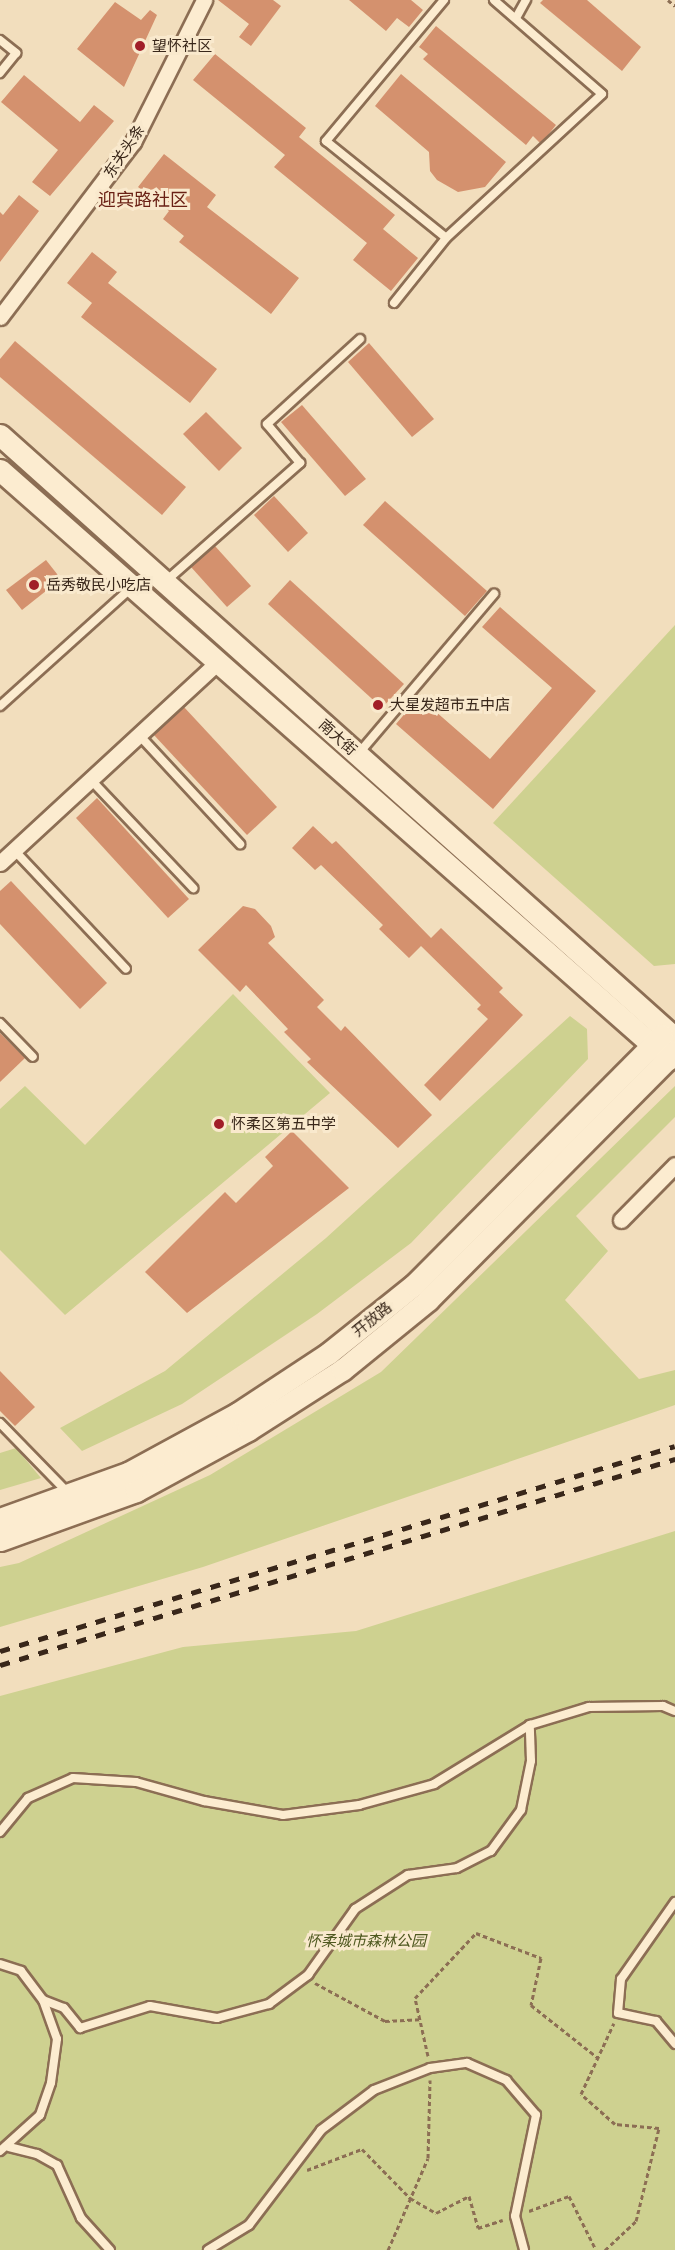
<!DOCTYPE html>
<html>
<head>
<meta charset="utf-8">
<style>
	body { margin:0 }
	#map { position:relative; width:675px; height:2250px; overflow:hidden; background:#f2debd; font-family:Lora,"Noto Sans SC",serif }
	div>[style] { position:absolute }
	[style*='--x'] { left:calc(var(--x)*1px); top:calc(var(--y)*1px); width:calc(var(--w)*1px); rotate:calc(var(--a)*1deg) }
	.green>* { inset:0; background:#ced190 }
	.building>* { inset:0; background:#d4916e }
	.path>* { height:3px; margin-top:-1.5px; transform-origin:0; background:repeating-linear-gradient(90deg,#8c6e54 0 4.5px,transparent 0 7.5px) }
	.roads { filter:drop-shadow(2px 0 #8c6e54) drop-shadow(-2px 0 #8c6e54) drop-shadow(0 2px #8c6e54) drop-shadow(0 -2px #8c6e54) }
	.lane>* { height:8px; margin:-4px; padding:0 4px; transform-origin:4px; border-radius:4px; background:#fcecd0 }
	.street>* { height:15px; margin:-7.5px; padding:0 7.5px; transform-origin:7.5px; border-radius:7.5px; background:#fcecd0 }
	.secondary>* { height:21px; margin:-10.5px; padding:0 10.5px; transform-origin:10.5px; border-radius:10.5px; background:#fcecd0 }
	.rail>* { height:4.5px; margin-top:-2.25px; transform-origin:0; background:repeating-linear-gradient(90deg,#39271a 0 10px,transparent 0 20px) }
	.dots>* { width:16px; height:16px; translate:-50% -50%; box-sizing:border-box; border:3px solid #f9e9cd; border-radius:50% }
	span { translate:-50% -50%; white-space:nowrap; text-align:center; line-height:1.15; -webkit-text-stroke:6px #f9e9cd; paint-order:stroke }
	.poi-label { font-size:15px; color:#39271a }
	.left { translate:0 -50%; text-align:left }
	.street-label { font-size:15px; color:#39271a }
	.park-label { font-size:15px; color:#4e581f; font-style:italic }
	.quarter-label { font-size:18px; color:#6a2115 }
</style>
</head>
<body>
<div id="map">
	<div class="green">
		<i style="clip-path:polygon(675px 625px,675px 964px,654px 966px,493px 823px)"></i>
		<i style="clip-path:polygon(233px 994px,330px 1093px,65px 1315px,0 1250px,0 1109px,25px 1086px,85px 1145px)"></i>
		<i style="clip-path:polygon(570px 1016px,587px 1029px,588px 1059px,411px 1243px,317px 1314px,182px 1404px,82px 1451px,60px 1428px,165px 1371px,326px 1238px)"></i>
		<i style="clip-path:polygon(675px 1086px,675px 1117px,576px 1216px,608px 1251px,565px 1300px,639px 1379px,675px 1370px,675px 1405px,203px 1567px,0 1627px,0 1567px,19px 1563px,210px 1475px,381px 1372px)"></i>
		<i style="clip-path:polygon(16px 1448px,41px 1478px,0 1490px,0 1453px)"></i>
		<i style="clip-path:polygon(675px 1531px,675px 2250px,0 2250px,0 1696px,183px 1647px,356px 1631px)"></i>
	</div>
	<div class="building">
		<i style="clip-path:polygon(218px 0,273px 0,281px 6px,251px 46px,239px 37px,249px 24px)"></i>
		<i style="clip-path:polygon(349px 0,411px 0,423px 10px,409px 27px,397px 18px,386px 31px)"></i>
		<i style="clip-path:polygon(543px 0,587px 0,641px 47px,622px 71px,540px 3px)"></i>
		<i style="clip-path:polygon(115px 2px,141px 20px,150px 10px,157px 15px,124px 87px,77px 49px)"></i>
		<i style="clip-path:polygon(436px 26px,556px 125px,541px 144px,533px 136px,526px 145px,423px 59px,428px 54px,419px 47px)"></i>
		<i style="clip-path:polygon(215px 54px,306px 128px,299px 137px,395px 215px,383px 229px,418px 258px,391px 291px,353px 260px,367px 243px,274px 167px,285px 155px,193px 80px)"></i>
		<i style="clip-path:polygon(401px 74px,506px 162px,485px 187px,458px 192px,437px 180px,430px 171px,429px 152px,375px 106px)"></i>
		<i style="clip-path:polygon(24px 75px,80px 122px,94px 105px,114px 121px,50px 196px,32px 182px,58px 150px,1px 102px)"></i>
		<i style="clip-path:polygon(164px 154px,216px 195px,207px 207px,299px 278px,271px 314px,179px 242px,184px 236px,163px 219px,169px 211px,138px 187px)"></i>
		<i style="clip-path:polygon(19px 195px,39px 211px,0 262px,0 212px,3px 215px)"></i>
		<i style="clip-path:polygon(92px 252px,117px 272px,108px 283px,217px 369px,190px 403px,81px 317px,92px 303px,67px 283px)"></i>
		<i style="clip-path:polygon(15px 341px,186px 487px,162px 515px,0 377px,0 359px)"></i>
		<i style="clip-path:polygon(369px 343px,434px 419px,412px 437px,348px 362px)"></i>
		<i style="clip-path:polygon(302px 405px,366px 479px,345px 496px,281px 422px)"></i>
		<i style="clip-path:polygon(206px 412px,242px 448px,219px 471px,183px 434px)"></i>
		<i style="clip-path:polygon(274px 496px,308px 533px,288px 552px,254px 515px)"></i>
		<i style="clip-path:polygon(385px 501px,487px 591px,465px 616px,363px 525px)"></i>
		<i style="clip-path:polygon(215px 546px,251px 586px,227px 607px,191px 567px)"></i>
		<i style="clip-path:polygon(46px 560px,61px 579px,22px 610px,6px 590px)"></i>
		<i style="clip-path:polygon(290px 580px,404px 684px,382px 708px,268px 604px)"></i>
		<i style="clip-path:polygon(500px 607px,596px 691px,493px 809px,396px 724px,419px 697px,490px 759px,552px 688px,482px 627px)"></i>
		<i style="clip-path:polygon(183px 706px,277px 807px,247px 835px,153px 734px)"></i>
		<i style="clip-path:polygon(97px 798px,189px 899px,168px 918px,76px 818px)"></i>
		<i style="clip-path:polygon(313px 826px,332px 844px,336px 841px,431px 938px,441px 928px,503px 988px,499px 992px,523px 1015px,440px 1101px,424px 1085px,488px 1019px,477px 1009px,481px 1005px,421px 946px,409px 958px,379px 929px,383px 925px,321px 865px,315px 870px,292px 848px)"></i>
		<i style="clip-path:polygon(11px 881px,107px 983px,80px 1009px,0 924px,0 891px)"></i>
		<i style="clip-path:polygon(243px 906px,255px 909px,271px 926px,275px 937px,268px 943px,324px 1000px,317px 1007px,341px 1031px,345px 1026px,432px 1115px,398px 1148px,307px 1062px,311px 1059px,284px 1032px,288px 1029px,246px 985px,240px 992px,198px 950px)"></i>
		<i style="clip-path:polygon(0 1033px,25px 1058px,0 1082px)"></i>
		<i style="clip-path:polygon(292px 1131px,349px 1188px,187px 1313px,145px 1272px,225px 1192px,236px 1203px,273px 1166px,265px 1157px)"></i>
		<i style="clip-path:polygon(0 1371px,35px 1407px,15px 1426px,0 1411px)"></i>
	</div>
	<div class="path">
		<i style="--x:668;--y:0;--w:9;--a:41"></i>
		<i style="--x:315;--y:1983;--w:80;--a:28.5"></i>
		<i style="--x:385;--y:2021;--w:35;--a:-3"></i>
		<i style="--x:428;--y:2056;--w:59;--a:-102.6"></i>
		<i style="--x:415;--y:1998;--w:89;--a:-46.8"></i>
		<i style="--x:476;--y:1933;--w:70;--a:21"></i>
		<i style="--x:541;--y:1958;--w:48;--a:102"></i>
		<i style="--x:531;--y:2005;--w:85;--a:38.3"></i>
		<i style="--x:307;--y:2170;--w:59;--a:-20.9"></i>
		<i style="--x:362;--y:2149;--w:69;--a:45.6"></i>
		<i style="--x:410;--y:2198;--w:30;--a:30"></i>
		<i style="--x:436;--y:2213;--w:37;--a:-27"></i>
		<i style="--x:469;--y:2196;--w:33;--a:74"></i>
		<i style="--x:478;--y:2228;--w:26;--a:-18"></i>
		<i style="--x:529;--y:2211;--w:43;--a:-20.6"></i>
		<i style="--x:569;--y:2196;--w:60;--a:63.4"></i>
		<i style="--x:388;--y:2250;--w:100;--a:-66.5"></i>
		<i style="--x:428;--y:2158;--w:78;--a:-88.5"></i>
		<i style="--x:605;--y:2250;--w:42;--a:-43.1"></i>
		<i style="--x:636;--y:2221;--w:96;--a:-76.1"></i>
		<i style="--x:659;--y:2128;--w:44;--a:-174.8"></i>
		<i style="--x:615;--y:2124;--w:45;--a:-138.6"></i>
		<i style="--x:581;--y:2094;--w:78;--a:-65.1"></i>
	</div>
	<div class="roads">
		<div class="lane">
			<i style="--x:444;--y:0;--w:184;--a:129.9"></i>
			<i style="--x:326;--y:141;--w:154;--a:38.9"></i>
			<i style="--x:516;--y:18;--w:21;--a:-61"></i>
			<i style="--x:0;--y:40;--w:21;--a:39"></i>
			<i style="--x:16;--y:53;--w:26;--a:129"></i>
			<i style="--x:394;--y:303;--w:83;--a:-51.3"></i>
			<i style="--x:446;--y:238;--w:212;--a:-42.7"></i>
			<i style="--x:602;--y:94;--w:143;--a:-139"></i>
			<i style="--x:166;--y:581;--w:179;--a:-41.4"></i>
			<i style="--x:300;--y:463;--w:51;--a:-130.2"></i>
			<i style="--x:267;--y:424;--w:126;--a:-42.4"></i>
			<i style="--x:0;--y:706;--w:175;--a:-42"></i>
			<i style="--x:139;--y:735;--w:149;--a:47.2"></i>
			<i style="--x:359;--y:753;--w:209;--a:-49.7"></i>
			<i style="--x:91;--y:780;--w:149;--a:46.6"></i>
			<i style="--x:14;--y:850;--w:163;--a:46.7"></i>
			<i style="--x:0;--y:1023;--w:47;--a:45.9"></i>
			<i style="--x:0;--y:1423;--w:96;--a:45.8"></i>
			<i style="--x:0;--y:1832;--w:44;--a:-50.5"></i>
			<i style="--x:28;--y:1798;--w:49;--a:-24"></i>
			<i style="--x:73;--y:1778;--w:63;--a:3.6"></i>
			<i style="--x:136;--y:1782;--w:71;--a:15.6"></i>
			<i style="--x:204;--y:1801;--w:80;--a:10"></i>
			<i style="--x:283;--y:1815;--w:77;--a:-7.5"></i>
			<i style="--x:359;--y:1805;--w:78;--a:-15.6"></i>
			<i style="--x:434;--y:1784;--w:113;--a:-31.6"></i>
			<i style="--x:530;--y:1725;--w:62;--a:-17"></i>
			<i style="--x:589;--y:1707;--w:74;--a:-0.8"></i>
			<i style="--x:663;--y:1706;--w:13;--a:23"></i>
			<i style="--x:675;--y:1902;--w:94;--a:125"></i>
			<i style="--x:621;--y:1979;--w:34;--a:95"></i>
			<i style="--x:618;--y:2013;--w:39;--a:12"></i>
			<i style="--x:656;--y:2021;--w:30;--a:50"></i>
			<i style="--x:0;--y:1964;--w:22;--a:18"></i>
			<i style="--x:21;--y:1971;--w:36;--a:53"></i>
			<i style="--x:43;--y:2000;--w:41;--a:70.3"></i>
			<i style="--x:57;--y:2039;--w:44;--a:97.8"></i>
			<i style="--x:51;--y:2083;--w:34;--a:109"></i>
			<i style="--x:40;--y:2115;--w:54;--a:138"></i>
			<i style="--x:43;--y:2000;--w:22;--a:21"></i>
			<i style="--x:64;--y:2008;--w:26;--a:51"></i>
			<i style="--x:80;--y:2028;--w:73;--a:-17.4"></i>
			<i style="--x:150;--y:2006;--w:68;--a:10.2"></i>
			<i style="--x:217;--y:2018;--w:54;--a:-15.1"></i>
			<i style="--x:269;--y:2004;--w:49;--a:-36.6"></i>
			<i style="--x:308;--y:1975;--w:81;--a:-54.5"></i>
			<i style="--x:355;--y:1909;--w:63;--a:-32.7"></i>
			<i style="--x:408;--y:1875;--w:49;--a:-8.1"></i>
			<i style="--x:457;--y:1868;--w:38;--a:-27"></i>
			<i style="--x:491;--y:1851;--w:51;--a:-53.8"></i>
			<i style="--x:521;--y:1810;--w:50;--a:-78.5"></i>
			<i style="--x:531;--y:1761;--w:36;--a:-92"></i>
			<i style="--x:9;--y:2147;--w:29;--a:14"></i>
			<i style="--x:37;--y:2154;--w:23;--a:29"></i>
			<i style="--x:57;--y:2165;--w:58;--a:65.6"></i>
			<i style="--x:81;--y:2218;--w:43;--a:47.8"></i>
			<i style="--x:208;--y:2250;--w:48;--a:-31.4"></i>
			<i style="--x:249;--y:2225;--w:119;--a:-52.8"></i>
			<i style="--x:321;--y:2130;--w:66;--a:-37"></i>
			<i style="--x:374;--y:2090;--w:60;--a:-21.4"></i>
			<i style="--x:430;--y:2068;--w:37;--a:-8"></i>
			<i style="--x:467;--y:2063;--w:43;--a:23.6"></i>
			<i style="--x:506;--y:2080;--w:46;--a:49.4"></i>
			<i style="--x:536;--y:2115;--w:103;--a:101.7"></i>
			<i style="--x:515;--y:2216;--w:35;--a:75"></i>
		</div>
		<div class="street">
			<i style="--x:0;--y:317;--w:220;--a:-52.8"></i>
			<i style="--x:133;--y:142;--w:159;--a:-63.4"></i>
			<i style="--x:0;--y:863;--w:295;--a:-42.7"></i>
			<i style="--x:621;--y:1220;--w:77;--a:-45.5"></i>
		</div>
		<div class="secondary">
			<i style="--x:0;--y:435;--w:905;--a:41.78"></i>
			<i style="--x:0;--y:470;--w:891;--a:41.4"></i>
			<i style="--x:0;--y:1519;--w:136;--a:-19.8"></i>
			<i style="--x:128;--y:1473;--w:125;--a:-28.6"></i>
			<i style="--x:238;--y:1413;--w:109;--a:-33.4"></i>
			<i style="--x:329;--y:1353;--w:109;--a:-38.7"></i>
			<i style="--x:414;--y:1285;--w:352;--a:-45.2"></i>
			<i style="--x:0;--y:1540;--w:145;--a:-19.8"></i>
			<i style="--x:136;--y:1491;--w:128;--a:-28.6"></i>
			<i style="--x:248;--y:1430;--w:112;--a:-32.6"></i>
			<i style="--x:342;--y:1370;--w:111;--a:-39.1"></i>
			<i style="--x:428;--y:1300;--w:351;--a:-45.2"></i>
		</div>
	</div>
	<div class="rail">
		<i style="--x:0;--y:1651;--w:705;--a:-16.89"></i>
		<i style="--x:0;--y:1665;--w:706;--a:-16.97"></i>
	</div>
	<div class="dots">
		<i style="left:140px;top:46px;background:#a11e28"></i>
		<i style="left:34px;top:585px;background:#a11e28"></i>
		<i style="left:378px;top:705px;background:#a11e28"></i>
		<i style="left:219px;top:1124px;background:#a11e28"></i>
	</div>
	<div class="poi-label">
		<span class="left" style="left:152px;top:46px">望怀社区</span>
		<span class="left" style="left:46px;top:585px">岳秀敬民小吃店</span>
		<span class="left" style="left:390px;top:705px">大星发超市五中店</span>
		<span class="left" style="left:231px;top:1124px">怀柔区第五中学</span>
	</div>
	<div class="street-label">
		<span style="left:124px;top:151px;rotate:-56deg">东关头条</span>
		<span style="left:338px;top:737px;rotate:42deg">南大街</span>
		<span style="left:372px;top:1319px;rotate:-39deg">开放路</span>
	</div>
	<div class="park-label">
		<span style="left:366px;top:1941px">怀柔城市森林公园</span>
	</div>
	<div class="quarter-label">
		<span style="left:143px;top:200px">迎宾路社区</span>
	</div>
</div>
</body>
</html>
